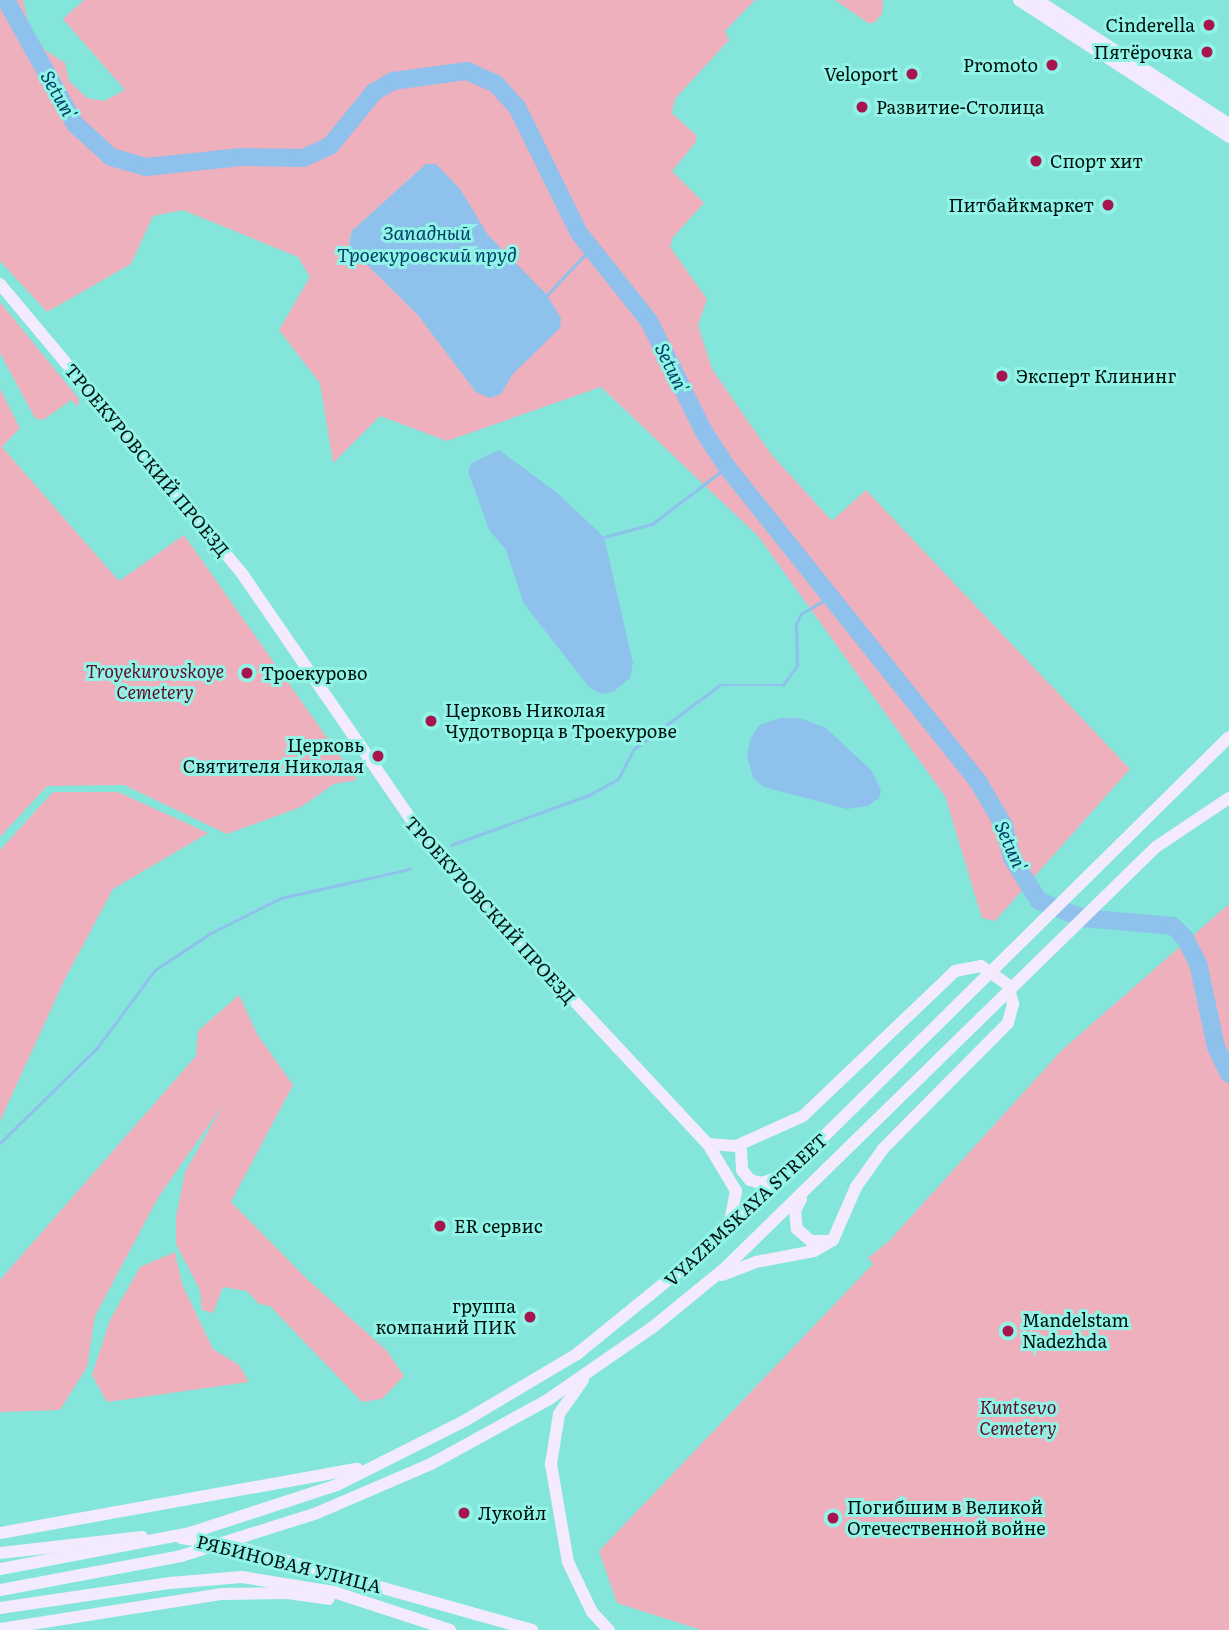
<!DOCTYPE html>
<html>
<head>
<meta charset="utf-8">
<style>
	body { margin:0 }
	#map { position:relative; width:1229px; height:1630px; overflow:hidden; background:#84e6da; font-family:Literata,serif }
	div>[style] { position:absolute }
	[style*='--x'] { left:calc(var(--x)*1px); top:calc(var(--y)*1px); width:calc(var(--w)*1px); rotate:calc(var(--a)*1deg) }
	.green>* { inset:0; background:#eeb0bd }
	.water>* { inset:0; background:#8ec1ec }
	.stream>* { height:2.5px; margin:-1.25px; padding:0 1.25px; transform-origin:1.25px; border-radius:1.25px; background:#8ec1ec }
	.river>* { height:18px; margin:-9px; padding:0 9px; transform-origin:9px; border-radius:9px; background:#8ec1ec }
	.secondary>* { height:12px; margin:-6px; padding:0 6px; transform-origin:6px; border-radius:6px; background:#f3eafe }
	.dots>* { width:19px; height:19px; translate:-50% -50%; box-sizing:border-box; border:4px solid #91f4e7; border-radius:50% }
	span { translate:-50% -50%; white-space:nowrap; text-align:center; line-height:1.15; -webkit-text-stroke:6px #91f4e7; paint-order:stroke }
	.poi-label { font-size:18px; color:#00110f }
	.right { translate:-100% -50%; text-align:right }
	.left { translate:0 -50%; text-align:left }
	.street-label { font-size:18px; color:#00110f }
	.park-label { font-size:18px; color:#5c0e2a; font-style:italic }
	.water-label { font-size:19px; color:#013f68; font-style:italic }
</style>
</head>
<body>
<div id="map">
	<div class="green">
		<i style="clip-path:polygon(evenodd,0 0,23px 0,30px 29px,45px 50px,65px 63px,69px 81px,87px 98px,104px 101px,125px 90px,63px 19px,84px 0,755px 0,725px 31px,729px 40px,675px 99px,672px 113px,696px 135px,696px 142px,672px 171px,704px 203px,673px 237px,670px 247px,707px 299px,698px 325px,712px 369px,771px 454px,832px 521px,866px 490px,1130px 769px,995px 921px,982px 918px,945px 796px,758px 536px,601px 387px,447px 441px,380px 416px,333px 463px,320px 383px,279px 330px,310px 277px,298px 257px,183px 210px,153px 216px,131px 264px,47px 312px,0 261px,0 0,426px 164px,514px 265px,547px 295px,501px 394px,476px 392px,418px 315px,349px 241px,352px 231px,426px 164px)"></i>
		<i style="clip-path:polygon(835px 0,883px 0,882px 14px,874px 23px,868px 23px)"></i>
		<i style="clip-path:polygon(0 302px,79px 399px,78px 407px,71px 400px,43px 420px,35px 418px,0 353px)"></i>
		<i style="clip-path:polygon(0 389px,20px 428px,2px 447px,119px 581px,184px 535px,357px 780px,334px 784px,301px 807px,227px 834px,124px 785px,47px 786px,0 837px)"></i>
		<i style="clip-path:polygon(53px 792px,118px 792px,208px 833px,113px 889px,64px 981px,0 1121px,0 850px)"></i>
		<i style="clip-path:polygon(1229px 904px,1229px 1630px,701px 1630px,617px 1603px,599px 1551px,873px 1264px,868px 1258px,889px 1241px,1062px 1050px)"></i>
		<i style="clip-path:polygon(239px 995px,257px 1034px,293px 1085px,231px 1202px,308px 1280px,387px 1351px,404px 1376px,382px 1399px,362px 1402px,270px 1306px,259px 1304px,247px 1291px,223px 1287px,213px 1313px,202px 1310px,200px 1290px,176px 1244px,176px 1217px,185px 1172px,223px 1105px,159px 1196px,95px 1316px,87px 1367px,60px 1410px,0 1412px,0 1280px,196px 1056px,198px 1031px)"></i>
		<i style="clip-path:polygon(175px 1252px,182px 1284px,213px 1349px,239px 1365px,249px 1382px,107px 1402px,92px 1375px,110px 1320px,140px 1267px)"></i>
	</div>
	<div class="water">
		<i style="clip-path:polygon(426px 164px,436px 164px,460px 189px,488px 235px,547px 295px,561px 318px,560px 328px,512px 375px,501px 394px,490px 398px,476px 392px,418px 315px,349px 247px,352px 231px)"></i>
		<i style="clip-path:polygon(499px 450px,556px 492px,604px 537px,633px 663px,630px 678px,613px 692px,601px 694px,589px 687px,524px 604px,506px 550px,489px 530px,468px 471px,472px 463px)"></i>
		<i style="clip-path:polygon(780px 718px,800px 718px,826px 728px,872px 771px,881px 790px,879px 798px,868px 806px,847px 809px,764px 787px,753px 778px,747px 756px,750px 739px,759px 725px)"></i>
	</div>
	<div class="stream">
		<i style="--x:547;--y:295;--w:63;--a:-46.9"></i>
		<i style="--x:604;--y:537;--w:50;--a:-15.2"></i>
		<i style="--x:652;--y:524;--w:94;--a:-37.2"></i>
		<i style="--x:451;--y:845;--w:147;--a:-19.9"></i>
		<i style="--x:589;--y:795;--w:33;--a:-29"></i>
		<i style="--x:618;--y:779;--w:34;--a:-62"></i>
		<i style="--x:634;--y:749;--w:107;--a:-36.7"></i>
		<i style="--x:720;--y:685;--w:63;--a:0"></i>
		<i style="--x:783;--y:685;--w:24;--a:-54"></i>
		<i style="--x:797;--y:666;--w:42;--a:-91.4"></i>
		<i style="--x:796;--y:624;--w:11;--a:-63"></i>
		<i style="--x:801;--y:614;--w:37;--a:-31"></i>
		<i style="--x:0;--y:1143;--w:136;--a:-44.4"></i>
		<i style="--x:97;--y:1048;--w:97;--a:-53.4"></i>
		<i style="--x:155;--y:970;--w:67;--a:-33.5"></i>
		<i style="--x:211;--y:933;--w:78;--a:-26.6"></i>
		<i style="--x:281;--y:898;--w:132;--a:-12.7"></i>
	</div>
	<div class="river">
		<i style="--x:6;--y:0;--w:142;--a:60.9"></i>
		<i style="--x:75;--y:124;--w:49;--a:42.5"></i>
		<i style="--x:111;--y:157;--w:36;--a:16"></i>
		<i style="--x:146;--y:167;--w:96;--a:-6"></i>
		<i style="--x:241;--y:157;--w:62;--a:0.9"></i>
		<i style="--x:303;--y:158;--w:30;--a:-24"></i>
		<i style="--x:330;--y:146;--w:70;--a:-50.8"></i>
		<i style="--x:374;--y:92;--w:22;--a:-30"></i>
		<i style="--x:393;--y:81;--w:75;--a:-7.7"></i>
		<i style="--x:467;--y:71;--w:32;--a:24"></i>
		<i style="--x:496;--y:84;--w:31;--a:48"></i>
		<i style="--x:517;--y:107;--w:140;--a:63.8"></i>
		<i style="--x:579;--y:233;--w:112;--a:51.5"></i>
		<i style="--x:649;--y:321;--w:124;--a:63.6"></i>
		<i style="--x:704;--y:432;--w:42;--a:56.7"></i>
		<i style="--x:727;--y:467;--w:404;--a:51.4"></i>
		<i style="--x:979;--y:783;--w:50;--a:59.8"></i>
		<i style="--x:1004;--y:826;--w:33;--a:76"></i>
		<i style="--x:1012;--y:858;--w:51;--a:57.9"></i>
		<i style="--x:1039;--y:901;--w:47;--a:21.1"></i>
		<i style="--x:1083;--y:918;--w:90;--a:5.1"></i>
		<i style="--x:1173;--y:926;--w:17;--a:45"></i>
		<i style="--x:1185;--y:938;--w:28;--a:63"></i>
		<i style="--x:1198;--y:963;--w:86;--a:77.9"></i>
		<i style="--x:1216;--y:1047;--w:30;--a:64"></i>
	</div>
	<div class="secondary">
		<i style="--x:1019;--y:0;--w:251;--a:33.1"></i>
		<i style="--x:1037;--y:0;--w:229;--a:32.9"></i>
		<i style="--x:0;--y:284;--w:379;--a:50.1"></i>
		<i style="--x:243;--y:575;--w:325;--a:55.5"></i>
		<i style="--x:427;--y:843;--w:412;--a:47"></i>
		<i style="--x:708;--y:1144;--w:55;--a:59.2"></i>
		<i style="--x:736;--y:1191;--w:37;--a:101"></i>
		<i style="--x:708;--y:1144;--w:28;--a:4"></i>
		<i style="--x:736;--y:1146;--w:73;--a:-24.1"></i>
		<i style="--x:803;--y:1116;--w:210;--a:-43.6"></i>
		<i style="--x:955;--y:971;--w:26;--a:-11"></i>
		<i style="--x:981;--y:966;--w:33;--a:35"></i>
		<i style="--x:1008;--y:985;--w:20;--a:75"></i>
		<i style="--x:1013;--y:1004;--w:20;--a:105"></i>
		<i style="--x:1008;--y:1023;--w:177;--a:134.8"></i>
		<i style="--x:883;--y:1149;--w:47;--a:125.4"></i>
		<i style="--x:856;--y:1187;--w:58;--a:113.5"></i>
		<i style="--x:833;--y:1240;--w:22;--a:150"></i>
		<i style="--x:814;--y:1251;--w:59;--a:169.3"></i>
		<i style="--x:756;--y:1262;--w:36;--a:159"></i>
		<i style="--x:741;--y:1150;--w:20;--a:87"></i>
		<i style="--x:742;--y:1170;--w:13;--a:51"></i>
		<i style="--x:750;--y:1180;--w:11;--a:15"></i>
		<i style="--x:761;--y:1183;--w:21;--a:-17"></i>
		<i style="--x:801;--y:1199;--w:13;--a:117"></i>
		<i style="--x:795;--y:1211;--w:18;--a:84"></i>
		<i style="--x:797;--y:1229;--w:18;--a:41"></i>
		<i style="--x:811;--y:1241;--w:19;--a:0"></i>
		<i style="--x:583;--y:1380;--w:42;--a:125.2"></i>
		<i style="--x:559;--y:1414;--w:51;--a:99.1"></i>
		<i style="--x:551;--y:1464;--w:99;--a:80.2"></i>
		<i style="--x:568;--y:1562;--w:55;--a:64.4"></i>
		<i style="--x:592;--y:1612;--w:25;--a:47"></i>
		<i style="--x:0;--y:1533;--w:363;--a:-10.2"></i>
		<i style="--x:181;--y:1538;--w:49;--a:8.1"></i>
		<i style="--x:230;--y:1545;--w:314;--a:15.7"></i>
		<i style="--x:0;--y:1553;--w:143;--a:-6.4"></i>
		<i style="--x:0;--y:1569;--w:193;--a:-10.7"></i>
		<i style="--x:190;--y:1533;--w:155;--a:-18.1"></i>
		<i style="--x:337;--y:1485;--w:144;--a:-26.7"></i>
		<i style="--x:466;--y:1420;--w:129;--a:-30.7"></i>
		<i style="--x:577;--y:1354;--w:192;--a:-39.1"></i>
		<i style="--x:726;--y:1233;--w:706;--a:-44.6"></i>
		<i style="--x:0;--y:1590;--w:184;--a:-10.6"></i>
		<i style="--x:181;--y:1556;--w:143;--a:-17.5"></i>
		<i style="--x:317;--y:1513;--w:124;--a:-23.3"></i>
		<i style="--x:431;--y:1464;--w:135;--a:-28.8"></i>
		<i style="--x:549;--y:1399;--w:126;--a:-34.7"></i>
		<i style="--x:653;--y:1327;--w:93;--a:-39.3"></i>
		<i style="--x:725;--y:1268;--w:602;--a:-44.33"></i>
		<i style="--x:1156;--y:847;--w:88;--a:-33.9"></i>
		<i style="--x:0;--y:1608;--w:172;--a:-8.4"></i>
		<i style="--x:170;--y:1583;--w:72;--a:-4.8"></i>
		<i style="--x:242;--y:1577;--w:93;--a:9.3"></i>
		<i style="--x:334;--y:1592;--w:122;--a:18.1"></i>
		<i style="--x:0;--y:1629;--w:225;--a:-9"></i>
		<i style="--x:222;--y:1594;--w:66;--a:-0.9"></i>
		<i style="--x:288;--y:1593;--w:41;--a:8.3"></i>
	</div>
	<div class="dots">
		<i style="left:1209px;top:25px;background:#a7144e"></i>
		<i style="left:1207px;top:52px;background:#a7144e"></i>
		<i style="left:1052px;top:65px;background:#a7144e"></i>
		<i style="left:912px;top:74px;background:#a7144e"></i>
		<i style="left:862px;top:107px;background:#a7144e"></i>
		<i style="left:1036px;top:161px;background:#a7144e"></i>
		<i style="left:1108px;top:205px;background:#a7144e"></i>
		<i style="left:1002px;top:376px;background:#a7144e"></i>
		<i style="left:247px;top:673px;background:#a7144e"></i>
		<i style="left:431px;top:721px;background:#a7144e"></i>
		<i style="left:378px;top:756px;background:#a7144e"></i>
		<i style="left:440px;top:1226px;background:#a7144e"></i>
		<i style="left:530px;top:1317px;background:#a7144e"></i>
		<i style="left:1008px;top:1331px;background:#a7144e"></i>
		<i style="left:464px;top:1513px;background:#a7144e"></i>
		<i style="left:833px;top:1518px;background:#a7144e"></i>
	</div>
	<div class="poi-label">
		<span class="right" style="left:1195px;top:25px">Cinderella</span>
		<span class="right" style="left:1193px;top:52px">Пятёрочка</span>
		<span class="right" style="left:1038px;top:65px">Promoto</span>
		<span class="right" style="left:898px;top:74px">Veloport</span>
		<span class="left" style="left:876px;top:107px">Развитие-Столица</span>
		<span class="left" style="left:1050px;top:161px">Спорт хит</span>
		<span class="right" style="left:1094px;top:205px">Питбайкмаркет</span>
		<span class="left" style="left:1016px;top:376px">Эксперт Клининг</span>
		<span class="left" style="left:261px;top:673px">Троекурово</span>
		<span class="left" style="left:445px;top:721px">Церковь Николая<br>Чудотворца в Троекурове</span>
		<span class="right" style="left:364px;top:756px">Церковь<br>Святителя Николая</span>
		<span class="left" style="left:454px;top:1226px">ER сервис</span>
		<span class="right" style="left:516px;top:1317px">группа<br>компаний ПИК</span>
		<span class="left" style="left:1022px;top:1331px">Mandelstam<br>Nadezhda</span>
		<span class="left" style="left:847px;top:1518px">Погибшим в Великой<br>Отечественной войне</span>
		<span class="left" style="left:478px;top:1513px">Лукойл</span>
	</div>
	<div class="street-label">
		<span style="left:147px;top:460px;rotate:50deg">ТРОЕКУРОВСКИЙ ПРОЕЗД</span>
		<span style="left:490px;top:910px;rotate:48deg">ТРОЕКУРОВСКИЙ ПРОЕЗД</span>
		<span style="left:746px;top:1210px;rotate:-43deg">VYAZEMSKAYA STREET</span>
		<span style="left:289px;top:1564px;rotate:14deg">РЯБИНОВАЯ УЛИЦА</span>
	</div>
	<div class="park-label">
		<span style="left:155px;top:682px">Troyekurovskoye<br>Cemetery</span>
		<span style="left:1018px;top:1418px">Kuntsevo<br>Cemetery</span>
	</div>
	<div class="water-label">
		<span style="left:59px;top:95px;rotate:60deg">Setun'</span>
		<span style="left:427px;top:244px">Западный<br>Троекуровский пруд</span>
		<span style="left:672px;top:368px;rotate:64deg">Setun'</span>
		<span style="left:1011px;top:846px;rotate:66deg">Setun'</span>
	</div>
</div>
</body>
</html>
